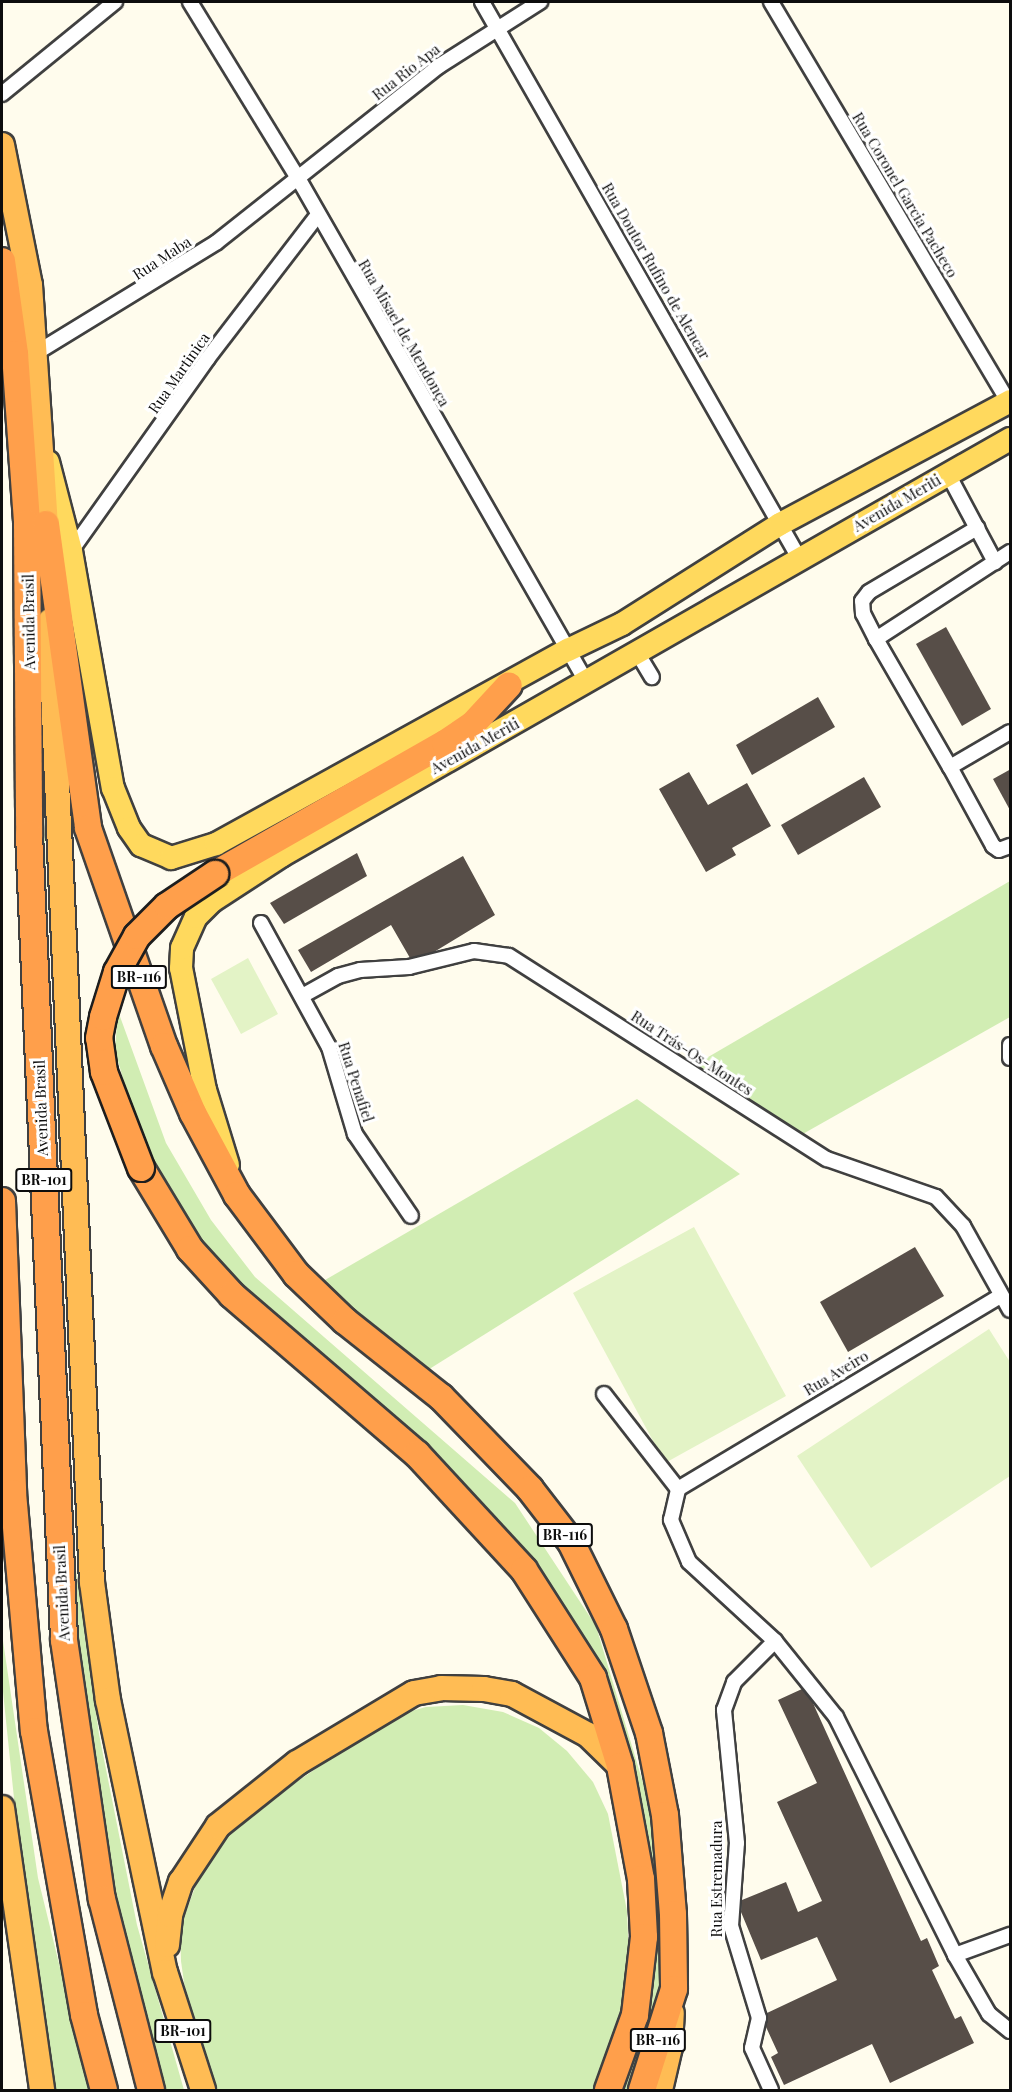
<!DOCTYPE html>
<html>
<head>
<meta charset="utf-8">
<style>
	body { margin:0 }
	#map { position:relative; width:1012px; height:2092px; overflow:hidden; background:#fffced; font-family:"Playfair Display",serif }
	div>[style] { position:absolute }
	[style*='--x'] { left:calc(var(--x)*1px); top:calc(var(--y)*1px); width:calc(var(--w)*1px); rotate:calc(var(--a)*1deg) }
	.green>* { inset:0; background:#d1edb3 }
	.pitch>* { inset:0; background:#e3f3c6 }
	.building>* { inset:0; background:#574e48 }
	.roads { filter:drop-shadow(2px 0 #404040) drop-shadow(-2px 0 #404040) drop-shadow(0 2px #404040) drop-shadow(0 -2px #404040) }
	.minor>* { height:14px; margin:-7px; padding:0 7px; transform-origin:7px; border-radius:7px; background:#fff }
	.primary>* { height:22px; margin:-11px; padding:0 11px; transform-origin:11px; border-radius:11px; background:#ffd95d }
	.trunk>* { height:24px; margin:-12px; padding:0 12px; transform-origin:12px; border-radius:12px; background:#ffbc54 }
	.motorway>* { height:26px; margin:-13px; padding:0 13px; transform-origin:13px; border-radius:13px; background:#ff9f4b }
	.bridges { filter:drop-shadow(2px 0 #1e1e1e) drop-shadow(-2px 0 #1e1e1e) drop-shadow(0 2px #1e1e1e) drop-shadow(0 -2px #1e1e1e) }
	.motorway-bridge>* { height:26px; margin:-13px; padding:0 13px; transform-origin:13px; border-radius:13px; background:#ff9f4b }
	span { translate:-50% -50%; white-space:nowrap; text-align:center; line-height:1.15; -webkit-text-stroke:6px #fff; paint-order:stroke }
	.shield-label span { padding:2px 4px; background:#fff; border:2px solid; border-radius:4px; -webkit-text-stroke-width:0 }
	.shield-label { font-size:14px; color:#0d0d0d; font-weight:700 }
	.street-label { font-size:15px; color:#0d0d0d }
	.frame { position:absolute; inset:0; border:3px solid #0d0d0d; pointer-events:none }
</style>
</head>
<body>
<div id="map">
	<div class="green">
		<i style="clip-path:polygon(29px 686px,40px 704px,69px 1520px,99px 1734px,137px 1925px,184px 2090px,161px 2090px,114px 1932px,68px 1625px)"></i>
		<i style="clip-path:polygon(1010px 881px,1010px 1017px,801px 1135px,691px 1067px)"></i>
		<i style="clip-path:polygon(118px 1011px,166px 1143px,211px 1220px,255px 1277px,515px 1503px,596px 1626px,652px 1813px,661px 1901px,663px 1950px,658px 2000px,627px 2090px,617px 2090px,646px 2003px,612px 1714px,537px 1580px,213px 1270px,148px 1168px,115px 1050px)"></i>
		<i style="clip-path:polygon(637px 1099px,740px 1174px,423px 1373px,313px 1287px)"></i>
		<i style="clip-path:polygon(2px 1634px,38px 1878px,90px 2090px,55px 2090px,31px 1963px,2px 1682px)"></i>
		<i style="clip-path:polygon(463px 1705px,503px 1712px,539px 1728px,567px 1751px,593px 1782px,608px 1814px,627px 1911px,629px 1962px,621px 2022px,595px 2090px,211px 2090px,187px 2004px,181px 1961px,180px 1928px,204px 1863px,225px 1837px,257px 1809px,393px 1716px,426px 1707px)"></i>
	</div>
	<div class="pitch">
		<i style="clip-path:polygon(248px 958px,278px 1014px,241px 1034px,211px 979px)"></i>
		<i style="clip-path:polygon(694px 1227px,786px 1396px,665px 1463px,573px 1293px)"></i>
		<i style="clip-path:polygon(989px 1329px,1010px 1362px,1010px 1476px,871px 1568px,797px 1456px)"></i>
	</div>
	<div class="building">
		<i style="clip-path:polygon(946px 627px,991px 709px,962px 726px,916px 644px)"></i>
		<i style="clip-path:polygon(818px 697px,835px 727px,752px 775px,736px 745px)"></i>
		<i style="clip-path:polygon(1011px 769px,1011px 812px,993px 779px)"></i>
		<i style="clip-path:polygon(689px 772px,708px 805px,747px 783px,771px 826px,732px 848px,736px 855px,706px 872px,659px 789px)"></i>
		<i style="clip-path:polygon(864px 777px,881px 807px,798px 855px,781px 825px)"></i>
		<i style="clip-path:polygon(357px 853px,367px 876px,284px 924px,270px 903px)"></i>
		<i style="clip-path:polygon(463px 856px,495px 915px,434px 952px,410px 958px,391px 925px,311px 972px,298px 950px)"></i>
		<i style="clip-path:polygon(915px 1247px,944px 1296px,848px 1352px,820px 1302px)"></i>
		<i style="clip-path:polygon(802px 1689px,812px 1701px,921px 1941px,927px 1938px,939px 1966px,932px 1970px,955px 2019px,961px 2016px,974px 2043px,890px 2083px,872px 2044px,784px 2085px,771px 2057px,778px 2053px,766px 2027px,767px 2013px,837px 1980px,817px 1937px,761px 1960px,741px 1912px,742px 1900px,786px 1882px,798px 1912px,822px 1901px,777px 1802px,817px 1783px,778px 1700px)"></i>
	</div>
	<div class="roads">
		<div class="minor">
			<i style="--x:190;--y:2;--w:206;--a:58.5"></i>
			<i style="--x:298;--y:178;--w:582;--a:60.22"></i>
			<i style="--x:482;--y:2;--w:640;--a:60.31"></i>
			<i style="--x:771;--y:2;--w:469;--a:59.3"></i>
			<i style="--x:2;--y:94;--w:146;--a:-39.2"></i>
			<i style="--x:36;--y:353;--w:212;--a:-31.5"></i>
			<i style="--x:217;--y:242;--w:283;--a:-38.4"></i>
			<i style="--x:439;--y:66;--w:120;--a:-32.4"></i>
			<i style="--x:948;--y:474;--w:100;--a:61.9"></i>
			<i style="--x:71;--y:551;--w:237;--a:-54.6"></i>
			<i style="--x:208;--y:358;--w:179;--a:-52.5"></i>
			<i style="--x:1010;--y:552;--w:160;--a:147"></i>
			<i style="--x:876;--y:639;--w:148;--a:60"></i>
			<i style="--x:950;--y:767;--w:69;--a:-30.3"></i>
			<i style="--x:876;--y:639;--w:28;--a:-117"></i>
			<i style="--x:863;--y:614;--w:13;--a:-94"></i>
			<i style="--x:862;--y:601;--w:11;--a:-52"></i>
			<i style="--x:869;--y:592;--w:126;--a:-30.7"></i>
			<i style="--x:638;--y:654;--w:27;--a:59"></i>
			<i style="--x:950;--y:767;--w:90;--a:61.4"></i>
			<i style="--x:993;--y:846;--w:7;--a:34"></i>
			<i style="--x:999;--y:850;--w:12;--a:-20"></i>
			<i style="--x:261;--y:923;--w:141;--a:61.3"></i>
			<i style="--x:329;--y:1047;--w:91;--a:73.4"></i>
			<i style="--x:355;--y:1134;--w:99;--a:55.7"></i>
			<i style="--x:302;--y:996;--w:41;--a:-29.1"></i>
			<i style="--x:338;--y:976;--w:23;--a:-15"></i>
			<i style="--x:360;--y:970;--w:49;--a:-3.5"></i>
			<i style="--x:409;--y:967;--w:67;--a:-13.8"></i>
			<i style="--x:474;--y:951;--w:35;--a:8"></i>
			<i style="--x:509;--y:956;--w:377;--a:32.6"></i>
			<i style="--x:827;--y:1159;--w:115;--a:19.2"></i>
			<i style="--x:936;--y:1197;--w:40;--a:47"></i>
			<i style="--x:963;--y:1226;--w:96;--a:60.8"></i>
			<i style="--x:1010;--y:1045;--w:13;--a:90"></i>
			<i style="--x:604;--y:1394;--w:120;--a:52.1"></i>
			<i style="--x:775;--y:1641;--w:117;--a:-137.4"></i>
			<i style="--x:689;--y:1562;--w:46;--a:-113.2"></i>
			<i style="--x:671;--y:1520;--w:32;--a:-77"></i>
			<i style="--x:678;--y:1489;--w:376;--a:-30.9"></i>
			<i style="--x:955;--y:1955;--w:59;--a:-20"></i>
			<i style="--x:771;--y:2090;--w:46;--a:-114.3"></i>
			<i style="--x:752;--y:2048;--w:31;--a:-77"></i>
			<i style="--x:759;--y:2018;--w:96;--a:-106.9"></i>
			<i style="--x:731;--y:1926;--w:83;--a:-85.9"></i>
			<i style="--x:737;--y:1843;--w:134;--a:-95.6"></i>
			<i style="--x:724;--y:1710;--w:30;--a:-70"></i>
			<i style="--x:734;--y:1682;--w:58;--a:-45"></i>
			<i style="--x:775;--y:1641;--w:97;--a:51.2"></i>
			<i style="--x:836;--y:1717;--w:266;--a:63.4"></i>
			<i style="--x:955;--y:1955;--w:68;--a:60"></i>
			<i style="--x:989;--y:2014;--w:27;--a:39"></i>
		</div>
		<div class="primary">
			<i style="--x:48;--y:462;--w:92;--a:75.5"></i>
			<i style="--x:71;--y:551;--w:241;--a:80"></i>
			<i style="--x:113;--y:788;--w:43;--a:68.2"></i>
			<i style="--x:129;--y:828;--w:21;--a:55"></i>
			<i style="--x:141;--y:845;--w:33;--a:23"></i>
			<i style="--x:171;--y:858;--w:47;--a:-17.3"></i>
			<i style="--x:216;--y:844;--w:402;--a:-28.9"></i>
			<i style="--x:568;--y:650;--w:60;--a:-25.7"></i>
			<i style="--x:622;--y:624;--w:187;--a:-32.3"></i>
			<i style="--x:780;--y:524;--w:261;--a:-28.1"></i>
			<i style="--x:228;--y:1165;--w:78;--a:-107"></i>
			<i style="--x:205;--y:1090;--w:124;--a:-101.1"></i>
			<i style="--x:181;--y:968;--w:20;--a:-87"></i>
			<i style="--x:182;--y:948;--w:34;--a:-66"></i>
			<i style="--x:196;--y:917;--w:23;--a:-45"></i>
			<i style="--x:212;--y:901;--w:82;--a:-33.1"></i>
			<i style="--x:281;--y:856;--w:840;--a:-29.77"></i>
		</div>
		<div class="trunk">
			<i style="--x:2;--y:145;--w:143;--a:78.7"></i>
			<i style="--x:30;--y:285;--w:260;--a:86.2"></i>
			<i style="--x:50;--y:621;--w:962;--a:87.5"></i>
			<i style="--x:92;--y:1582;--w:119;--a:82.3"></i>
			<i style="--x:108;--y:1700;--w:278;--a:78.2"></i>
			<i style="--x:165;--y:1972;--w:124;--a:72.1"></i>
			<i style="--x:2;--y:1808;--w:285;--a:81.9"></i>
			<i style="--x:167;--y:1945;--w:30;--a:-84"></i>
			<i style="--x:170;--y:1915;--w:35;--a:-72"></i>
			<i style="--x:181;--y:1882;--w:67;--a:-56.5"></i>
			<i style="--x:218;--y:1826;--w:101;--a:-38.6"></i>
			<i style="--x:297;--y:1763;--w:136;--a:-30.9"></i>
			<i style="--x:414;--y:1693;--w:27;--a:-10"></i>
			<i style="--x:441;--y:1688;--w:43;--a:1.3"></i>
			<i style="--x:484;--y:1689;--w:28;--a:10"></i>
			<i style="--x:512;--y:1694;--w:86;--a:28.3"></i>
			<i style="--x:588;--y:1735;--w:45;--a:44.1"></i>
			<i style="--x:660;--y:2090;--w:44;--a:-76.9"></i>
			<i style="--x:670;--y:2047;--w:34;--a:-87"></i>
		</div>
		<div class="motorway">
			<i style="--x:2;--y:261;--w:94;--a:82"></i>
			<i style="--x:15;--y:354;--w:169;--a:85.9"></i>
			<i style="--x:27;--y:523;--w:311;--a:89.6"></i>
			<i style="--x:29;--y:834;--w:807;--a:87.51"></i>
			<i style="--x:64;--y:1640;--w:262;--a:81.7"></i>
			<i style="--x:102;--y:1899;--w:197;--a:75.6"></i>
			<i style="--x:46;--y:524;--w:307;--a:82.1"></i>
			<i style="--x:88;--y:828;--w:231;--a:70.8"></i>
			<i style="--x:164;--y:1046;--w:73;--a:66.6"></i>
			<i style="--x:193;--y:1113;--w:93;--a:61.8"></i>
			<i style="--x:237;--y:1195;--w:99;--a:53.2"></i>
			<i style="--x:296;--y:1274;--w:68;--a:43.8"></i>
			<i style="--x:345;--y:1321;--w:122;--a:38.4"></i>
			<i style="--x:441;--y:1397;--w:128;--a:45.9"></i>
			<i style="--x:530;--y:1489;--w:67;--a:52.3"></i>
			<i style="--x:571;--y:1542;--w:97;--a:63.7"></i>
			<i style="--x:614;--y:1629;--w:110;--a:71.4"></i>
			<i style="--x:649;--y:1733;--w:84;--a:79"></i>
			<i style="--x:665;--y:1815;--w:99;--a:85.4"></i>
			<i style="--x:673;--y:1914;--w:75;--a:89.2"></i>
			<i style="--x:674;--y:1989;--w:106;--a:107.6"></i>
			<i style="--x:215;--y:874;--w:265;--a:-29.7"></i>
			<i style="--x:445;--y:743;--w:32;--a:-34"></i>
			<i style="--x:472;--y:725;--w:54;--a:-47.2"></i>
			<i style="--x:141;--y:1168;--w:95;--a:58.8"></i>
			<i style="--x:190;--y:1249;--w:62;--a:47.6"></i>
			<i style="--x:232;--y:1295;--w:244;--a:40.7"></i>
			<i style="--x:417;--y:1454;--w:158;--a:47.3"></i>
			<i style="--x:524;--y:1570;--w:128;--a:57.4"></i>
			<i style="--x:593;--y:1678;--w:92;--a:72.9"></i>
			<i style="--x:620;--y:1766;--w:115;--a:79.5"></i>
			<i style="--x:641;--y:1879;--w:58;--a:87"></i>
			<i style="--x:644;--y:1937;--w:79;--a:96.6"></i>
			<i style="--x:635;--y:2015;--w:80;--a:109.8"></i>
			<i style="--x:2;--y:1201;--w:292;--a:87.8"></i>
			<i style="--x:13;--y:1493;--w:239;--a:85"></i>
			<i style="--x:34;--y:1731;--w:288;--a:80"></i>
			<i style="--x:84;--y:2015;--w:78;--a:75.1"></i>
		</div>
	</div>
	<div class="bridges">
		<div class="motorway-bridge">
			<i style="--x:141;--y:1168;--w:103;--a:-111.1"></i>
			<i style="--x:104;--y:1072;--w:34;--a:-98"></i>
			<i style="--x:99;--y:1038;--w:21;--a:-79"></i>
			<i style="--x:103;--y:1017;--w:47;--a:-72.7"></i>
			<i style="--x:117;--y:972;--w:41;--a:-60.9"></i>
			<i style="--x:137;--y:936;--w:42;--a:-45"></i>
			<i style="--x:167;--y:906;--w:58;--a:-33.7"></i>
		</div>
	</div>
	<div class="shield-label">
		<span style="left:139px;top:977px">BR-116</span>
		<span style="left:44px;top:1180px">BR-101</span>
		<span style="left:565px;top:1535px">BR-116</span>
		<span style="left:183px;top:2031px">BR-101</span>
		<span style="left:658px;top:2040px">BR-116</span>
	</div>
	<div class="street-label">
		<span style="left:406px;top:72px;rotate:-38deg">Rua Rio Apa</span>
		<span style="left:905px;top:195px;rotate:59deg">Rua Coronel Garcia Pacheco</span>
		<span style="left:162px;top:258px;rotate:-33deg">Rua Maba</span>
		<span style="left:656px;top:271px;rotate:60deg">Rua Doutor Rufino de Alencar</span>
		<span style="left:404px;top:333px;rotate:60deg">Rua Misael de Mendonça</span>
		<span style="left:179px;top:373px;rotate:-55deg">Rua Martinica</span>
		<span style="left:897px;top:503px;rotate:-30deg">Avenida Meriti</span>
		<span style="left:29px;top:622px;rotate:-91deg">Avenida Brasil</span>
		<span style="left:475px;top:746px;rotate:-29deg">Avenida Meriti</span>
		<span style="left:692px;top:1053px;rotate:33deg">Rua Trás-Os-Montes</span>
		<span style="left:356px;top:1082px;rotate:72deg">Rua Penafiel</span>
		<span style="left:41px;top:1108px;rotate:-92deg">Avenida Brasil</span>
		<span style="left:836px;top:1373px;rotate:-31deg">Rua Aveiro</span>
		<span style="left:62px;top:1593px;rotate:-93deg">Avenida Brasil</span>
		<span style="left:717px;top:1879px;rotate:-90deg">Rua Estremadura</span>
	</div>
	<div class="frame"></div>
</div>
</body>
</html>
